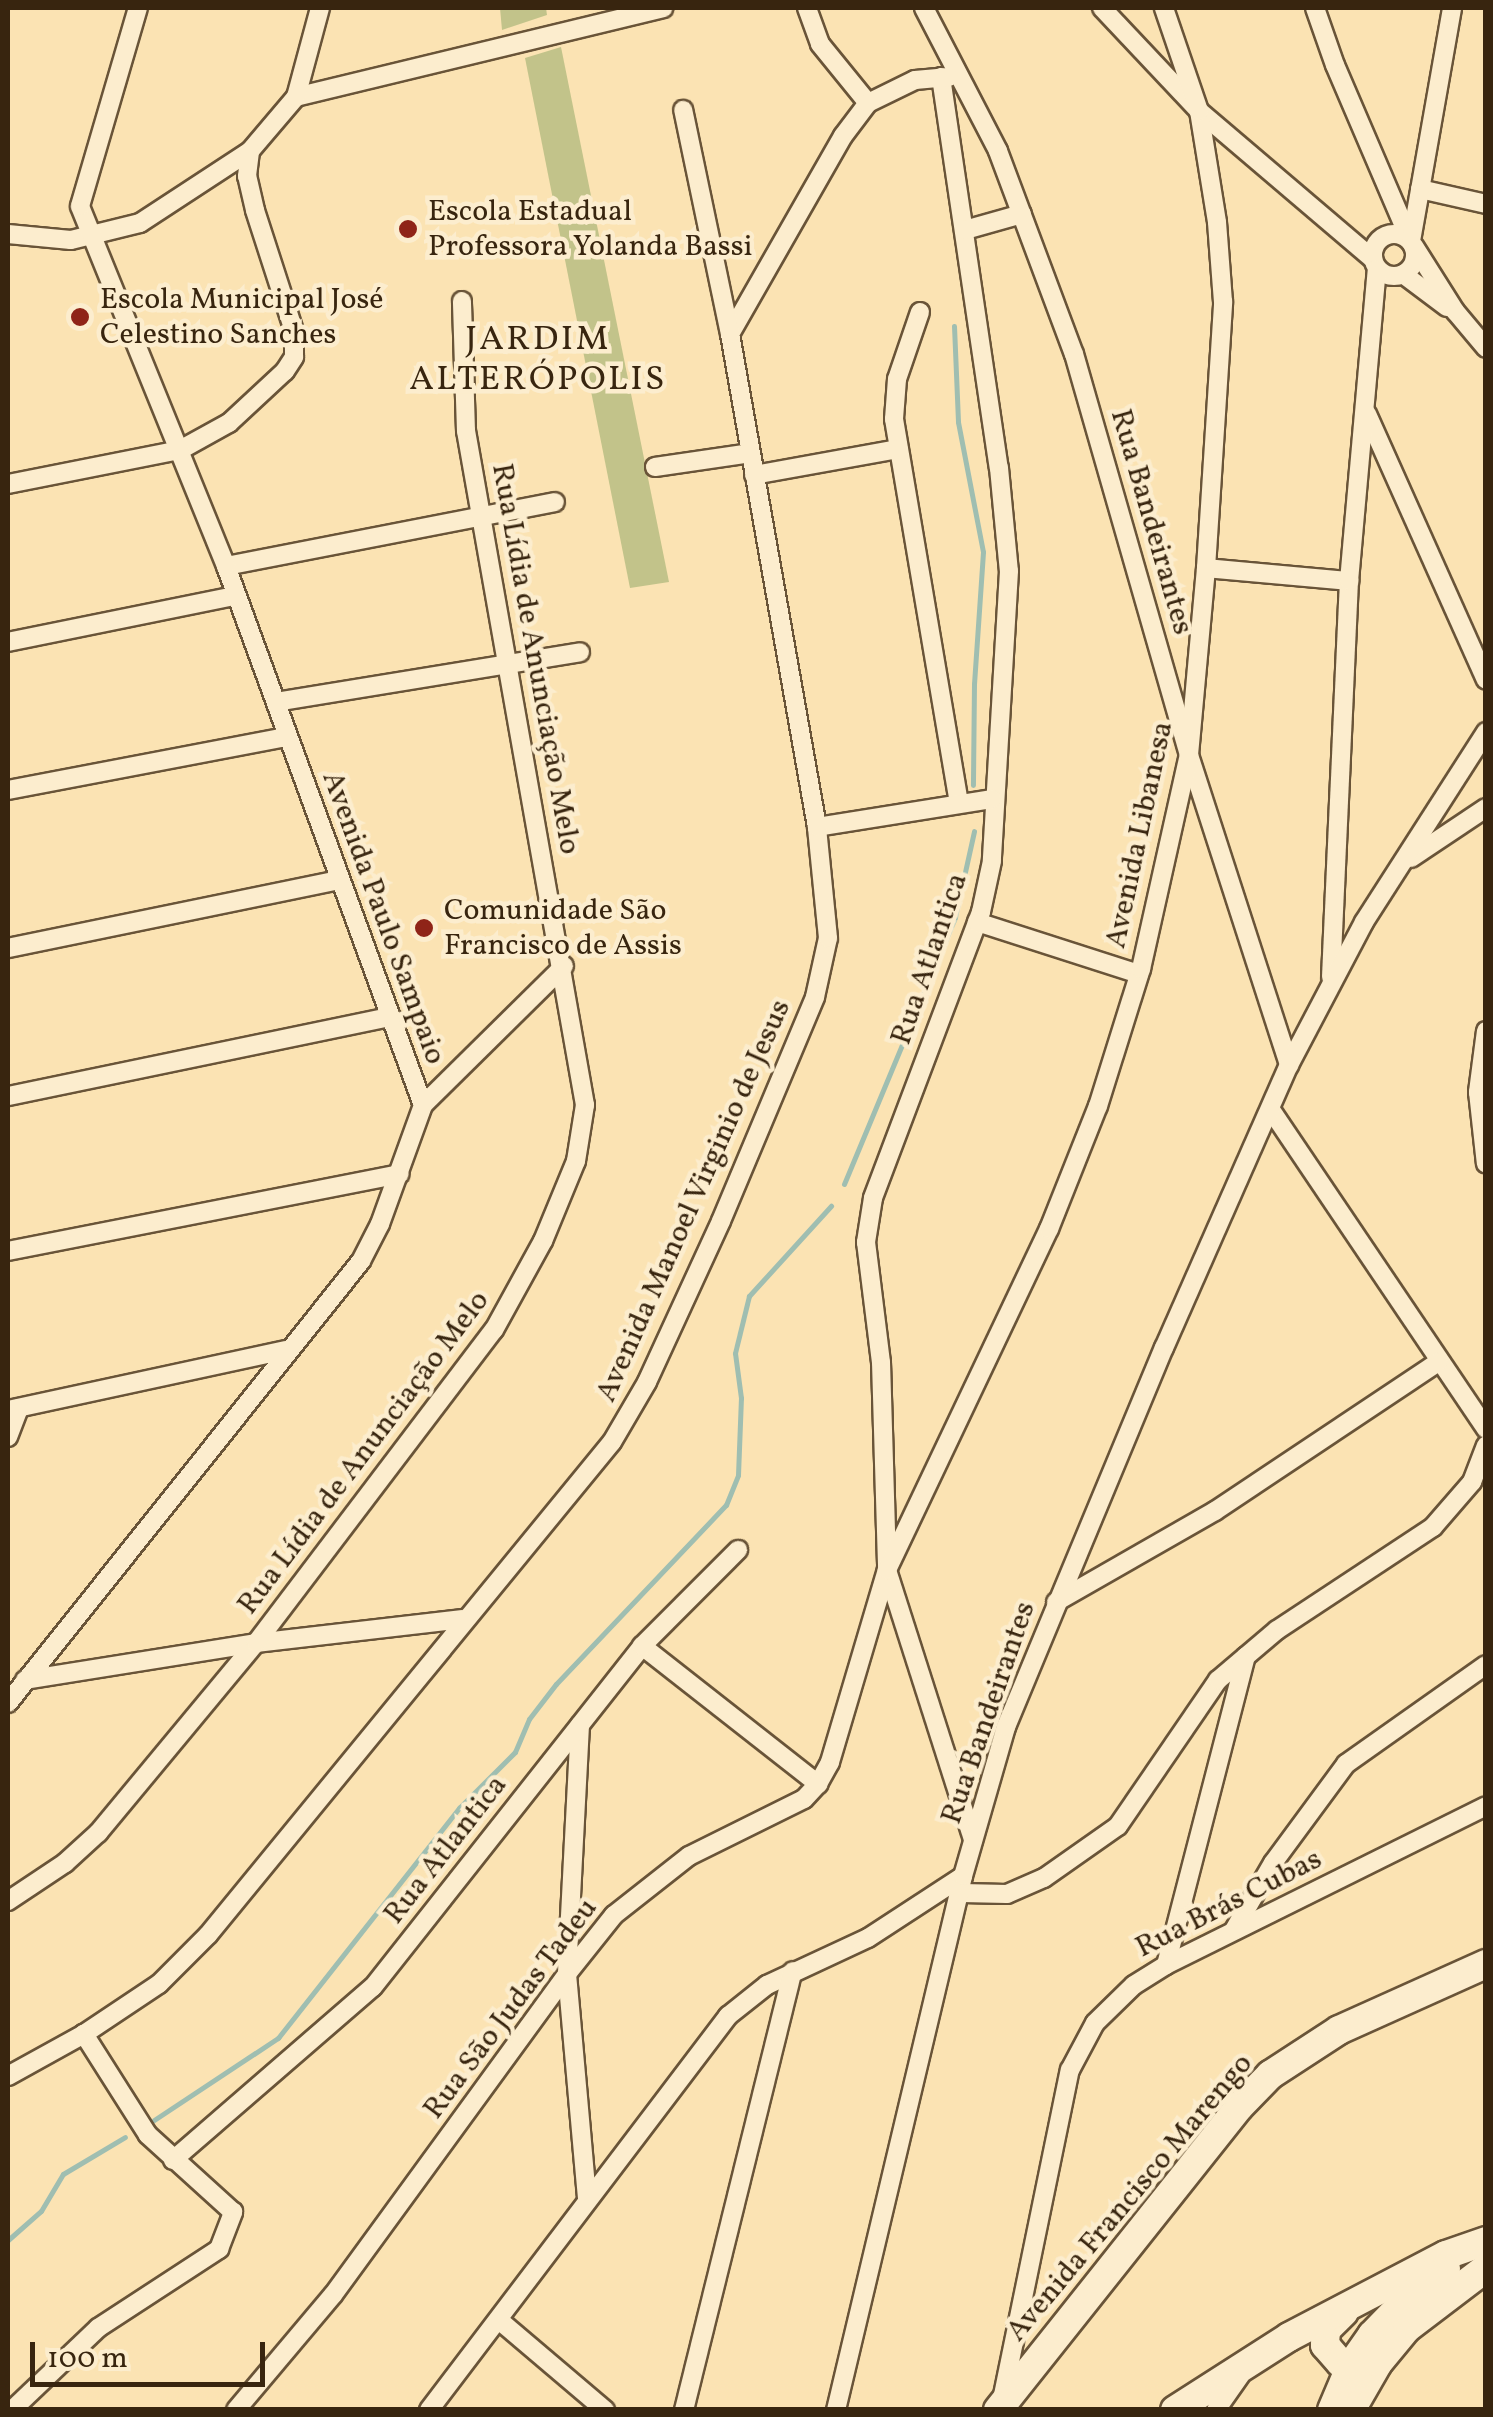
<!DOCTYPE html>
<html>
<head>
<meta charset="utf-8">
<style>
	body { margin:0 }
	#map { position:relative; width:1493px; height:2417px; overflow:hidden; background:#fbe3b3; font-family:Vollkorn,serif }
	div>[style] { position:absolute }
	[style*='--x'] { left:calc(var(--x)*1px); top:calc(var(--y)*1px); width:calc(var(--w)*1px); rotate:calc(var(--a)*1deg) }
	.green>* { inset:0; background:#c2c38a }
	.stream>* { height:5px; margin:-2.5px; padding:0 2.5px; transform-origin:2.5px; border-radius:2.5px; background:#9fbeb1 }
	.roads { filter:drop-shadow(2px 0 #695438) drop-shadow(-2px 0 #695438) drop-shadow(0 2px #695438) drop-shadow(0 -2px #695438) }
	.street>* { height:18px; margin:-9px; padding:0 9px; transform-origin:9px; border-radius:9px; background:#fcedce }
	.street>.ring { margin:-9px; padding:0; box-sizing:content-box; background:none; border:18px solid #fcedce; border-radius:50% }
	.secondary>* { height:28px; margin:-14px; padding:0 14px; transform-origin:14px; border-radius:14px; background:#fcedce }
	.dots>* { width:28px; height:28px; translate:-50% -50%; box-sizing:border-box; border:5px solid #fcedce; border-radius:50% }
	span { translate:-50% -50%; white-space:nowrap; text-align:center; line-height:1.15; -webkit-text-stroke:9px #fcedce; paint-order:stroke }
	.poi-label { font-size:30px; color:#38250f }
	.left { translate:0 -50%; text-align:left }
	.street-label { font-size:30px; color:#38250f }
	.quarter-label { font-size:35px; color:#38250f; letter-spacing:2.5px }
	.frame { position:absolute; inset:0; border:10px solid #38250f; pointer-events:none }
	.scale { position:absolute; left:30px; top:2342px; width:235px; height:45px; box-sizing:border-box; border:5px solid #38250f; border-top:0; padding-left:12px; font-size:30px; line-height:35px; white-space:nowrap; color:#38250f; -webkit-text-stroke:8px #fcedce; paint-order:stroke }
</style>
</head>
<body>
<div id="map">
	<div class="green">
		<i style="clip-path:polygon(500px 8px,546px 8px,547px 15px,502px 30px)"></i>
		<i style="clip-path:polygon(561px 47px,669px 582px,630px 588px,525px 58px)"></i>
	</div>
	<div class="stream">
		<i style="--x:954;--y:326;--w:96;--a:87.6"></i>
		<i style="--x:958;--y:422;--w:132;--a:79.1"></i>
		<i style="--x:983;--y:552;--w:132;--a:93.9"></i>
		<i style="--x:974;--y:684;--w:101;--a:90.6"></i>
		<i style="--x:844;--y:1184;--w:289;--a:-67.4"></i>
		<i style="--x:955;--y:917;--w:88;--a:-77.5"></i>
		<i style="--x:154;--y:2120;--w:149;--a:-33.5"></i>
		<i style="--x:278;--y:2038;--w:293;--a:-51.8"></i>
		<i style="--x:459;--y:1808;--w:79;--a:-45"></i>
		<i style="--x:515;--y:1752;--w:36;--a:-67"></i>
		<i style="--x:529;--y:1719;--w:44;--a:-52.4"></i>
		<i style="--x:556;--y:1684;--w:247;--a:-46.5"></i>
		<i style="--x:726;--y:1505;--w:32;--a:-68"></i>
		<i style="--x:738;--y:1475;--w:77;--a:-87.8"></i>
		<i style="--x:741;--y:1398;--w:45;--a:-97.6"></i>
		<i style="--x:735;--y:1353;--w:59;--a:-76.2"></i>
		<i style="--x:749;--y:1296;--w:122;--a:-47.7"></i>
		<i style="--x:8;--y:2240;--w:44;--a:-41.3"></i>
		<i style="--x:41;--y:2211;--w:43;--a:-59.3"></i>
		<i style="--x:63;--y:2174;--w:72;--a:-30.8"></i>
	</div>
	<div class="roads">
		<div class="street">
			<i style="--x:807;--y:8;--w:38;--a:70"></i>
			<i style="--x:820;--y:44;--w:76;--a:50.9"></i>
			<i style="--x:924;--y:8;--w:161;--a:62.6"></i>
			<i style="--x:998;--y:151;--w:217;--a:69.5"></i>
			<i style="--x:1074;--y:354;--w:417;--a:74"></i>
			<i style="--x:1189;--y:755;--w:326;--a:72.1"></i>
			<i style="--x:1102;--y:8;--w:141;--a:46.7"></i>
			<i style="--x:1199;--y:111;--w:228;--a:40.4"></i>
			<i style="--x:1315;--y:8;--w:60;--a:70.7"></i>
			<i style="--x:1335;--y:65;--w:193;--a:66.8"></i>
			<i style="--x:941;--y:77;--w:395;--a:81.6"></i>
			<i style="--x:999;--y:468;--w:103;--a:84.5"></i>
			<i style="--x:1009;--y:571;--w:290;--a:93.4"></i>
			<i style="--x:992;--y:861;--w:52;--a:102.2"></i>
			<i style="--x:981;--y:912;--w:306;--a:110.7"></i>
			<i style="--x:873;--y:1198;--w:45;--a:99"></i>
			<i style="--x:866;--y:1242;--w:121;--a:82.9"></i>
			<i style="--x:881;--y:1362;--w:208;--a:88.3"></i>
			<i style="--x:887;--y:1570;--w:283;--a:72.3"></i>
			<i style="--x:296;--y:97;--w:378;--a:-13.6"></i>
			<i style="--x:1420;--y:189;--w:68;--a:12.8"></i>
			<i style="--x:965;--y:230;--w:59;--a:-15.7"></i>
			<i class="ring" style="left:1373px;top:234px;width:24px;height:24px"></i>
			<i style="--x:8;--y:234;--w:63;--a:5.4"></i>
			<i style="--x:71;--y:240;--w:71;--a:-13.8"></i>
			<i style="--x:140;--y:223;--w:131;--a:-33.2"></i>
			<i style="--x:250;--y:151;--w:71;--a:-49.6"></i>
			<i style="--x:296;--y:97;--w:92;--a:-74.9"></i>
			<i style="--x:1411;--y:241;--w:237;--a:-80"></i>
			<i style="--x:1414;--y:246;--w:77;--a:57.8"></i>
			<i style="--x:1455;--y:311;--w:48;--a:50"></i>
			<i style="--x:1403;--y:274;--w:55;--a:36.9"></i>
			<i style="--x:920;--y:312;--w:71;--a:108.9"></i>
			<i style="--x:897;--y:379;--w:40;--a:94.3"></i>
			<i style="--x:894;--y:419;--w:388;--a:80.4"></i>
			<i style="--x:730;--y:334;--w:228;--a:-60.3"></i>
			<i style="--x:843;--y:136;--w:41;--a:-52.9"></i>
			<i style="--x:868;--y:103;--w:52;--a:-26.1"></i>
			<i style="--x:915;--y:80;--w:34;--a:-5"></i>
			<i style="--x:1367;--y:414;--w:291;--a:65.9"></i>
			<i style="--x:655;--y:467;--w:97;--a:-8.3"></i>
			<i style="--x:754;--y:475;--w:147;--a:-10.2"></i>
			<i style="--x:8;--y:484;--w:175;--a:-11.2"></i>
			<i style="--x:180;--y:450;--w:56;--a:-28.9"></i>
			<i style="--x:229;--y:423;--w:76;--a:-42.9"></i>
			<i style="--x:285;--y:371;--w:17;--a:-57"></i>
			<i style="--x:294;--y:357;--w:26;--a:-90"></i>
			<i style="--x:294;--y:331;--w:127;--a:-107.9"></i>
			<i style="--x:255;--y:210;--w:35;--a:-103"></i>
			<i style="--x:247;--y:176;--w:25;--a:-83"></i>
			<i style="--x:226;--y:566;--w:335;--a:-11"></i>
			<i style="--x:1206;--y:568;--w:144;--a:5.2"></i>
			<i style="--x:8;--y:642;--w:232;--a:-11.5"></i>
			<i style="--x:276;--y:702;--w:308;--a:-9.3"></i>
			<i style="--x:8;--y:790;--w:284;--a:-10.8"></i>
			<i style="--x:817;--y:827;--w:177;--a:-9.1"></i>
			<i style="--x:1411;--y:858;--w:90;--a:-33.7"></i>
			<i style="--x:977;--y:922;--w:170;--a:17.8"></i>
			<i style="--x:8;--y:948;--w:337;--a:-11.6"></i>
			<i style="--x:1331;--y:977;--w:396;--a:-87.4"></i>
			<i style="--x:1349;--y:581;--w:313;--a:-84.9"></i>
			<i style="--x:1486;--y:1031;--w:62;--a:97.5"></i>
			<i style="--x:1478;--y:1092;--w:72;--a:83.7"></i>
			<i style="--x:8;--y:1096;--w:391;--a:-11.7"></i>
			<i style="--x:423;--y:1105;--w:198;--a:-44.6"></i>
			<i style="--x:1271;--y:1110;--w:385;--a:56"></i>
			<i style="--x:8;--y:1251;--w:399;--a:-11.1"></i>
			<i style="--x:8;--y:1410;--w:284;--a:-12.2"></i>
			<i style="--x:8;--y:1437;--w:31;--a:-69"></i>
			<i style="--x:1056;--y:1602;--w:183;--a:-29.8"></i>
			<i style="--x:1215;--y:1511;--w:268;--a:-33.7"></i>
			<i style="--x:642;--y:1646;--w:224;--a:38.1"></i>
			<i style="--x:25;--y:1680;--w:234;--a:-9.1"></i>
			<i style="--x:256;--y:1643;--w:208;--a:-6.6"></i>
			<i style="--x:8;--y:1703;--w:566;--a:-51.39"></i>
			<i style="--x:361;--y:1261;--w:42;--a:-62.8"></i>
			<i style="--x:380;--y:1224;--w:127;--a:-70.1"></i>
			<i style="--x:423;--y:1105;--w:574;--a:-110.08"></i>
			<i style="--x:226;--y:566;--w:388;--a:-112.1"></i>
			<i style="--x:80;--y:206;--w:206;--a:-73.7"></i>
			<i style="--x:580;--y:1725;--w:249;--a:93"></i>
			<i style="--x:567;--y:1974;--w:225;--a:84.9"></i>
			<i style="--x:962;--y:1893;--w:45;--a:1.3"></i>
			<i style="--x:1007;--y:1894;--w:40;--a:-23.4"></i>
			<i style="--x:1044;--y:1878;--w:90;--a:-35.1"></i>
			<i style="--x:1118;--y:1826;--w:177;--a:-55.6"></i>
			<i style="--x:1218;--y:1680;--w:77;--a:-40.3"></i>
			<i style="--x:1277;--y:1630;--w:187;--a:-33.4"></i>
			<i style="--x:1433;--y:1527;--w:60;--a:-49.1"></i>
			<i style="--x:1472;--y:1482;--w:39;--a:-69"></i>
			<i style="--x:8;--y:1901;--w:69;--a:-33.7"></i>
			<i style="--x:65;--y:1863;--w:45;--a:-42.3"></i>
			<i style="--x:98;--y:1833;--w:247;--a:-50.3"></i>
			<i style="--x:256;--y:1643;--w:393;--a:-52.8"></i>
			<i style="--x:494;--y:1330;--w:102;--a:-61.2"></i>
			<i style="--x:543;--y:1241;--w:87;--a:-67.6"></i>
			<i style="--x:576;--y:1161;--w:57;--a:-80.9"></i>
			<i style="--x:585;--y:1105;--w:684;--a:-100.01"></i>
			<i style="--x:466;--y:431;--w:130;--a:-91.8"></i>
			<i style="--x:1234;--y:1930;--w:78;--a:-59.8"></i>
			<i style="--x:1273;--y:1863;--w:123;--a:-53.6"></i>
			<i style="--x:1346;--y:1764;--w:171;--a:-35.3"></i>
			<i style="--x:1166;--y:1965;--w:319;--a:-75.5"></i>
			<i style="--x:8;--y:2076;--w:87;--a:-28.9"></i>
			<i style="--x:84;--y:2034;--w:90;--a:-33.7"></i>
			<i style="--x:159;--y:1984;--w:69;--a:-45"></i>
			<i style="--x:208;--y:1935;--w:637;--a:-50.67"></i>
			<i style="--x:612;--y:1442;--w:69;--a:-59.7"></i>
			<i style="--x:647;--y:1382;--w:177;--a:-65.3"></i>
			<i style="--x:721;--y:1221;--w:243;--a:-67.2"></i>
			<i style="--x:815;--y:997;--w:60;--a:-77.6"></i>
			<i style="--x:828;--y:938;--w:112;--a:-95.7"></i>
			<i style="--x:817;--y:827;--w:501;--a:-100.01"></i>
			<i style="--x:730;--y:334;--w:229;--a:-101.8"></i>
			<i style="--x:173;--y:2160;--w:264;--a:-40.9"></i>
			<i style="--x:373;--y:1987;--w:434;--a:-51.7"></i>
			<i style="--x:642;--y:1646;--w:136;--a:-45"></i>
			<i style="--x:500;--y:2321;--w:138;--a:40.3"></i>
			<i style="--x:1002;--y:2400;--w:337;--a:-78.4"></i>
			<i style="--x:1070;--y:2070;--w:53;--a:-62"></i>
			<i style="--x:1095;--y:2023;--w:54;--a:-44.3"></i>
			<i style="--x:1134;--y:1985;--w:38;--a:-32"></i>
			<i style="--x:1166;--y:1965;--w:357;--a:-26.4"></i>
			<i style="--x:12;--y:2410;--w:119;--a:-43.6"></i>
			<i style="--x:98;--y:2328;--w:145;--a:-33.1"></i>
			<i style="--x:219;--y:2249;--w:40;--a:-69"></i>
			<i style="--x:233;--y:2212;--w:115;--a:-137.8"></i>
			<i style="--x:148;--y:2135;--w:120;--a:-122.4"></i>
			<i style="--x:236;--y:2410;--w:150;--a:-49.9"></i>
			<i style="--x:333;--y:2295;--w:397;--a:-53.9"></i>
			<i style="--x:567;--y:1974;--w:75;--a:-51.5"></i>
			<i style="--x:614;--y:1915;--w:95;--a:-38.2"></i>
			<i style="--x:689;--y:1856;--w:128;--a:-26.4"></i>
			<i style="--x:804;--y:1799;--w:21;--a:-47"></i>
			<i style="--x:818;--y:1784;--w:25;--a:-61"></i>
			<i style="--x:830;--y:1762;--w:200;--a:-73.5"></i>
			<i style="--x:887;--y:1570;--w:378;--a:-64.6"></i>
			<i style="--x:1049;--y:1229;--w:132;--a:-68.3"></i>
			<i style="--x:1098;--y:1106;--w:144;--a:-72.6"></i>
			<i style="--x:1141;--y:969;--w:219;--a:-77.4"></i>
			<i style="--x:1189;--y:755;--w:188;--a:-84.8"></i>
			<i style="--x:1206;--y:568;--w:267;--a:-86.3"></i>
			<i style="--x:1223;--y:302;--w:80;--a:-94.3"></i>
			<i style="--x:1217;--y:222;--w:112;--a:-99.2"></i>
			<i style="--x:1199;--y:111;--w:109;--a:-108.8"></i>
			<i style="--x:429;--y:2410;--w:495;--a:-52.8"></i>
			<i style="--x:728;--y:2016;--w:50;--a:-38.5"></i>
			<i style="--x:767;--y:1985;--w:111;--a:-25"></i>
			<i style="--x:868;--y:1938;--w:113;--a:-33.1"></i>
			<i style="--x:684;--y:2410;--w:452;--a:-76.1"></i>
			<i style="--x:836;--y:2410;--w:549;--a:-76.62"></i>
			<i style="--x:963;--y:1876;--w:155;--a:-73.9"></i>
			<i style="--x:1006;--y:1727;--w:411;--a:-67.4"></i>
			<i style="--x:1164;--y:1348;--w:309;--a:-66.2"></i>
			<i style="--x:1289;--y:1065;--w:161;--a:-62.3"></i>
			<i style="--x:1364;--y:922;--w:226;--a:-57.3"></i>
			<i style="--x:1216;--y:2410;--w:42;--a:-54.8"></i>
		</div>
		<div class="secondary">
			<i style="--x:1344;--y:2312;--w:25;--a:135"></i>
			<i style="--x:1326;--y:2330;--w:15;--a:94"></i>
			<i style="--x:1325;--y:2345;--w:23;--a:49"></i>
			<i style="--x:1340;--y:2362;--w:27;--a:4"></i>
			<i style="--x:998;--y:2410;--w:387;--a:-51.5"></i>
			<i style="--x:1239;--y:2107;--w:45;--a:-45.9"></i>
			<i style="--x:1270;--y:2075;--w:82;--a:-33.1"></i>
			<i style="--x:1339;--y:2030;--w:161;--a:-24.2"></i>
			<i style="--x:1175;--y:2410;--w:135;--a:-32.6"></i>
			<i style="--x:1289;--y:2337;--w:177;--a:-27.6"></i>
			<i style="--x:1446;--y:2255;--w:42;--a:-19.3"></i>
			<i style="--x:1332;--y:2410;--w:49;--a:-67.1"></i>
			<i style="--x:1351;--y:2365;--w:37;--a:-55"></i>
			<i style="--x:1372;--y:2335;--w:54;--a:-45.7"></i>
			<i style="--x:1410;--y:2296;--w:45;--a:-36.9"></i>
			<i style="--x:1351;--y:2410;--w:54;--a:-60.1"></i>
			<i style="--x:1378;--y:2363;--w:45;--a:-50.4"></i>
			<i style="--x:1407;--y:2328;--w:99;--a:-37.2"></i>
		</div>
	</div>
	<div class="dots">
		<i style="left:408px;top:229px;background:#8f2418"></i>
		<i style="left:80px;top:317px;background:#8f2418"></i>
		<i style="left:424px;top:928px;background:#8f2418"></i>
	</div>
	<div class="poi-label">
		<span class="left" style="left:428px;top:229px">Escola Estadual<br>Professora Yolanda Bassi</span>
		<span class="left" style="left:100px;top:317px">Escola Municipal José<br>Celestino Sanches</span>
		<span class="left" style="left:444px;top:928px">Comunidade São<br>Francisco de Assis</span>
	</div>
	<div class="street-label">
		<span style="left:1151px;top:522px;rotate:74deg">Rua Bandeirantes</span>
		<span style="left:535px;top:659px;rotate:80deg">Rua Lídia de Anunciação Melo</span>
		<span style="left:1140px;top:835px;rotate:-78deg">Avenida Libanesa</span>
		<span style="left:383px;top:918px;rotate:70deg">Avenida Paulo Sampaio</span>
		<span style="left:930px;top:959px;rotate:-71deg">Rua Atlantica</span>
		<span style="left:694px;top:1201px;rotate:-66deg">Avenida Manoel Virginio de Jesus</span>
		<span style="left:364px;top:1453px;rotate:-53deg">Rua Lídia de Anunciação Melo</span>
		<span style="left:989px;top:1713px;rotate:-71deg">Rua Bandeirantes</span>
		<span style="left:446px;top:1850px;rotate:-52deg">Rua Atlantica</span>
		<span style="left:1229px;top:1904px;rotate:-27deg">Rua Brás Cubas</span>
		<span style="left:511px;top:2009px;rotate:-53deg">Rua São Judas Tadeu</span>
		<span style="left:1130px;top:2198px;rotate:-50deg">Avenida Francisco Marengo</span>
	</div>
	<div class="quarter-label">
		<span style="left:538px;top:360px">JARDIM<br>ALTERÓPOLIS</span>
	</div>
	<div class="frame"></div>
	<div class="scale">100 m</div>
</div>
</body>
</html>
